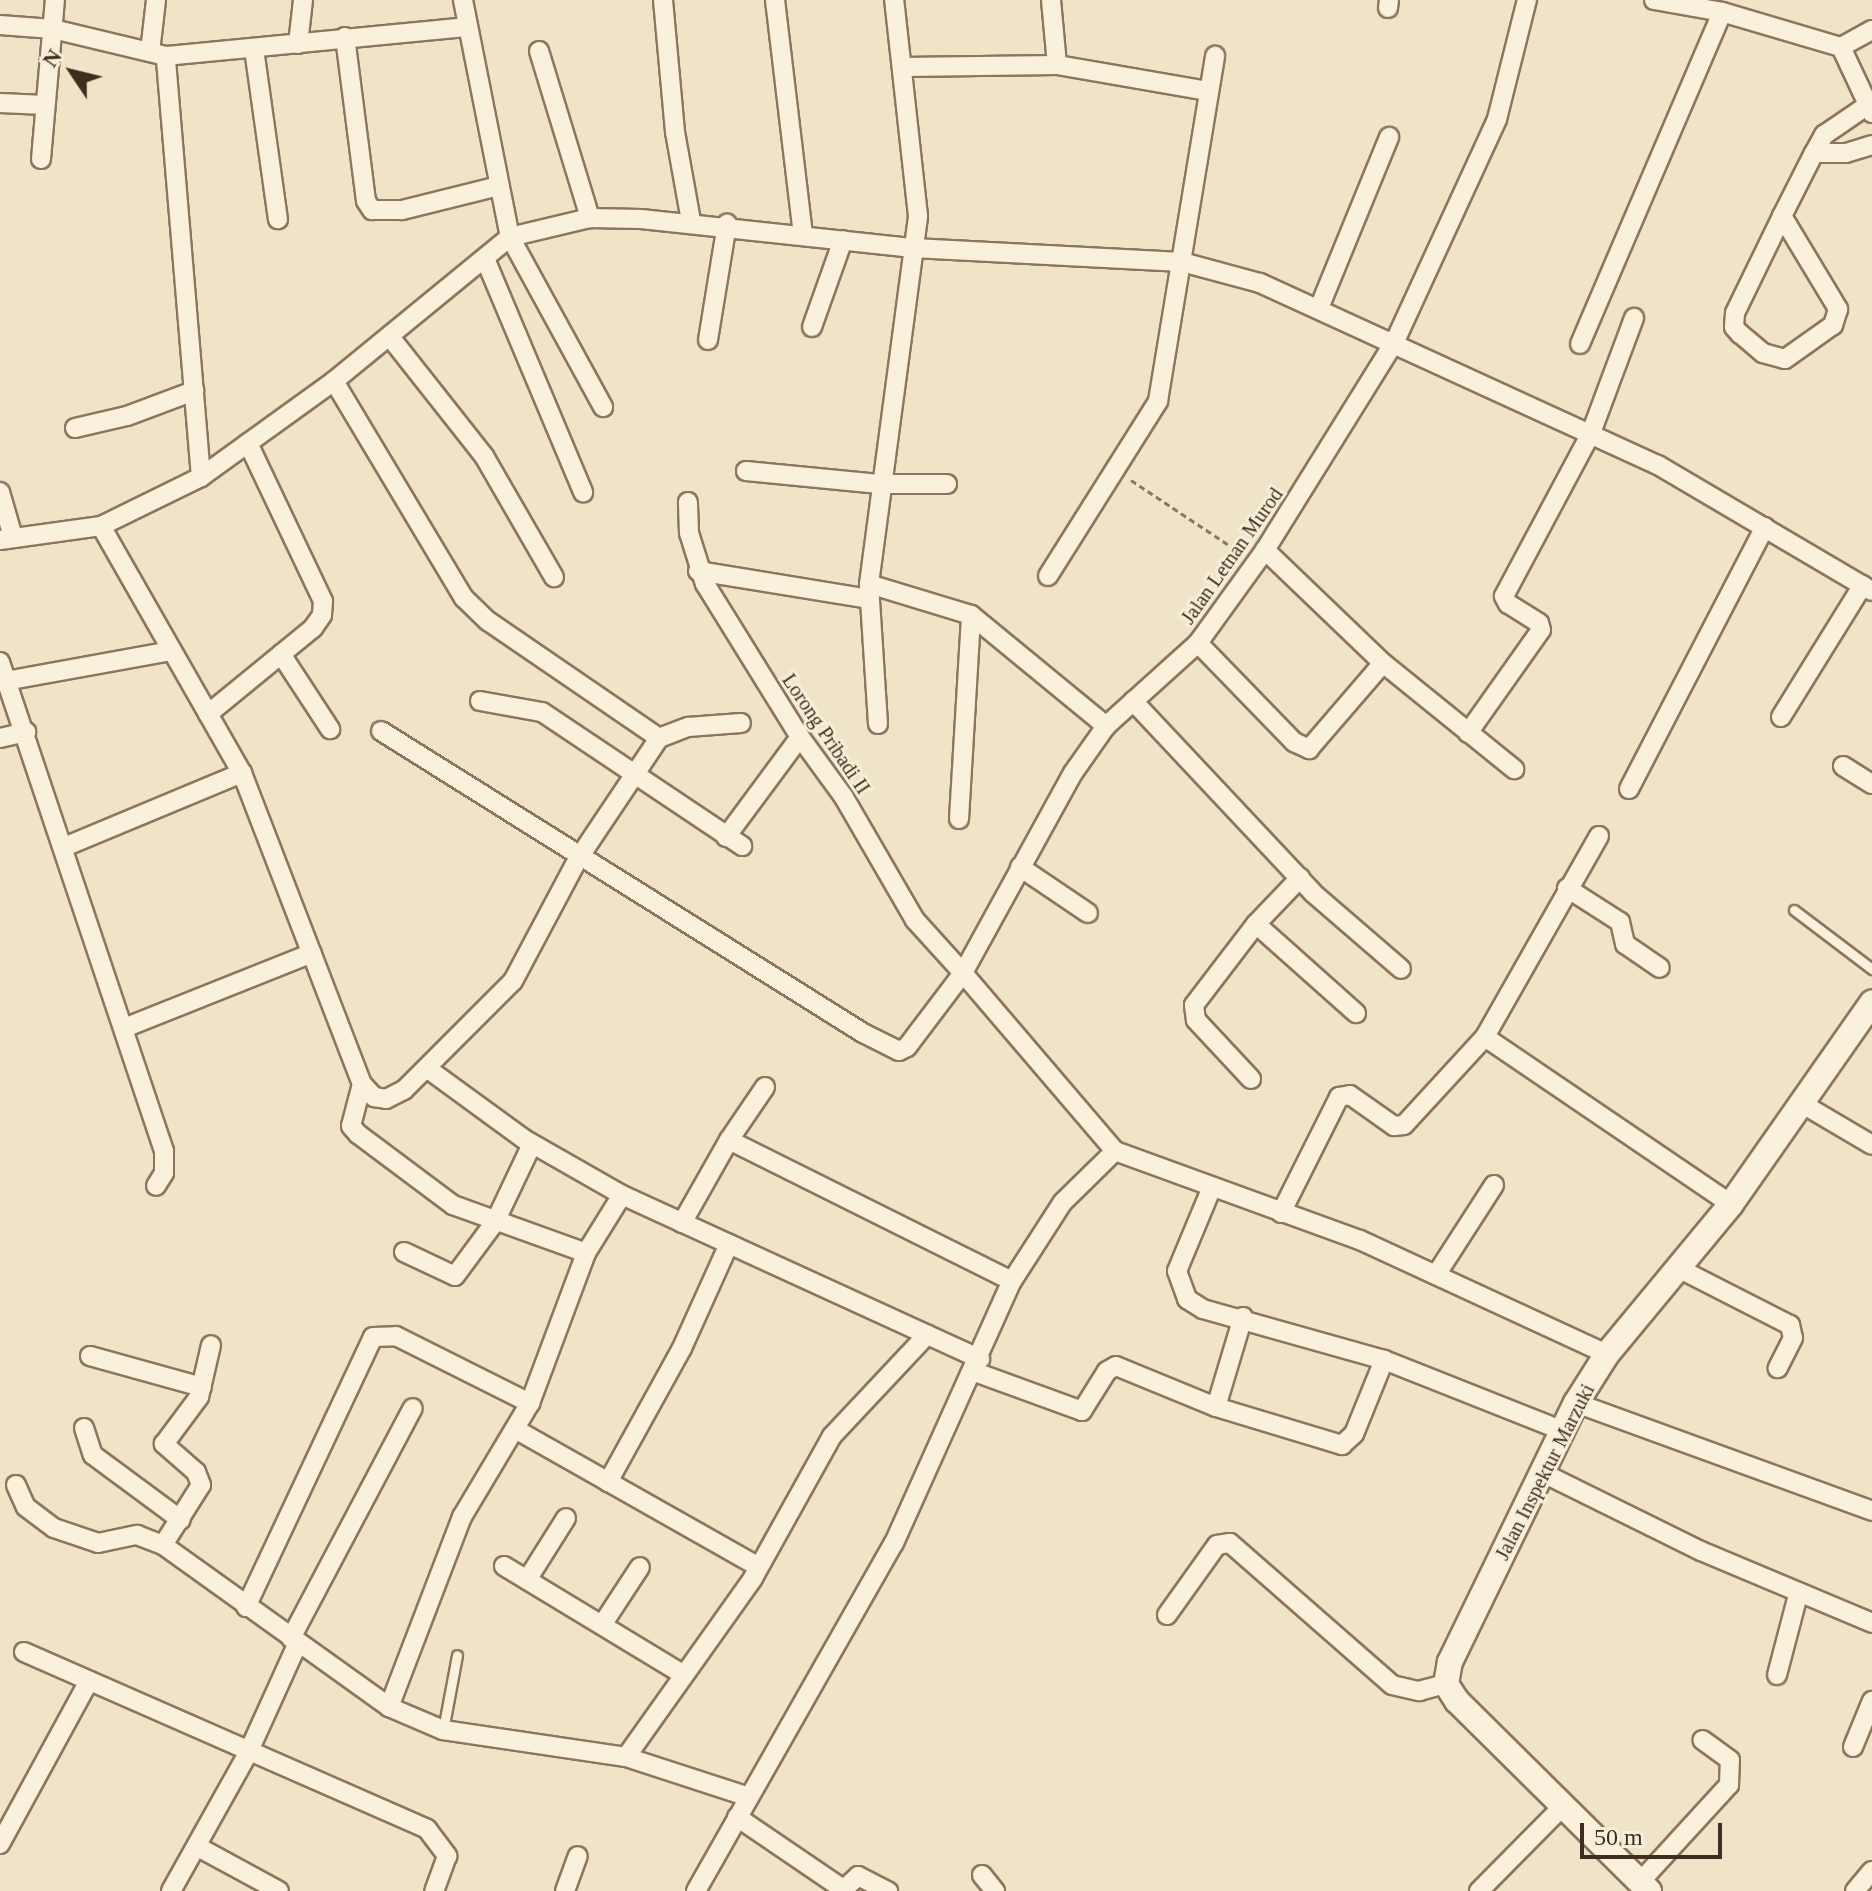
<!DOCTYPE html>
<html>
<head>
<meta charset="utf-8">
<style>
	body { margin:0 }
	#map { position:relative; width:1872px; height:1891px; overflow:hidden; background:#f0e4c8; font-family:Georgia,serif }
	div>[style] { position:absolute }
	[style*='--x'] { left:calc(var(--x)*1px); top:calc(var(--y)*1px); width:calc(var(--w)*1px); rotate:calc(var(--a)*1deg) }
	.path>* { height:3px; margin-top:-1.5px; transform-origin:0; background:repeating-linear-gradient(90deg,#8d765c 0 6px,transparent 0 10px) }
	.roads { filter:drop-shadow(2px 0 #8d765c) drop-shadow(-2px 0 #8d765c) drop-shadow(0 2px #8d765c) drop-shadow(0 -2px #8d765c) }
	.lane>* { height:9px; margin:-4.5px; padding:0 4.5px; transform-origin:4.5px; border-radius:4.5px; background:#faf1dc }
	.street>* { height:18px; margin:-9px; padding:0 9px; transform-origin:9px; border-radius:9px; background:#faf1dc }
	.secondary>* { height:24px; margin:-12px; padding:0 12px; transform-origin:12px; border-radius:12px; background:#faf1dc }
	span { translate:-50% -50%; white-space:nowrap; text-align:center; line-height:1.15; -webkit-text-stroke:6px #f7eed8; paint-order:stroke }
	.street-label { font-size:20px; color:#3d2e20 }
	.north { position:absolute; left:32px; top:32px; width:80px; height:80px; -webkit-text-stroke:6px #f7eed8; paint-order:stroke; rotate:305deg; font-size:22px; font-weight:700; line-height:32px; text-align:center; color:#3d2e20 }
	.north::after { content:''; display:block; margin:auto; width:28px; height:36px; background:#3d2e20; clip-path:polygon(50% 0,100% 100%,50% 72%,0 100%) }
	.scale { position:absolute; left:1580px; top:1823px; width:142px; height:36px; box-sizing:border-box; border:4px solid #3d2e20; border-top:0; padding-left:10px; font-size:24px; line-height:28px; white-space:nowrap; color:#3d2e20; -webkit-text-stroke:6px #f7eed8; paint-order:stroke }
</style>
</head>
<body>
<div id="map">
	<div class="path">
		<i style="--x:1131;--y:480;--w:132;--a:33.6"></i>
	</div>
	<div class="roads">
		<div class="lane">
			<i style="--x:1794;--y:910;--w:98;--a:37.1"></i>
			<i style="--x:443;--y:1730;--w:76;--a:-79.4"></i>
		</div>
		<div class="street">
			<i style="--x:463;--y:0;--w:242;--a:78.8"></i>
			<i style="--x:510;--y:237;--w:194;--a:61.3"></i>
			<i style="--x:663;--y:0;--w:133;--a:84.8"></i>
			<i style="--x:675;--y:132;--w:90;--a:79.8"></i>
			<i style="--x:775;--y:0;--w:236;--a:83.2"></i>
			<i style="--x:1051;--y:0;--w:65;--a:84.7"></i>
			<i style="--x:1654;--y:0;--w:69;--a:10"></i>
			<i style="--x:1722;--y:12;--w:124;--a:16.4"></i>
			<i style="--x:1841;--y:47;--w:73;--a:64.8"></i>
			<i style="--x:1388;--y:8;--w:8;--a:-83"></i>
			<i style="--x:0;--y:25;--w:53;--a:4.3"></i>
			<i style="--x:53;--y:29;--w:116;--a:13.4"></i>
			<i style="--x:345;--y:37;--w:165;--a:82.7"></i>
			<i style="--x:366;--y:201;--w:11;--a:56"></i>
			<i style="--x:372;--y:210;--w:30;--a:0"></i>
			<i style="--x:402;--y:210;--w:100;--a:-13.9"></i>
			<i style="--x:298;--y:44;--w:44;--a:-83.5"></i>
			<i style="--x:1841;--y:47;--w:35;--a:-29"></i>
			<i style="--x:254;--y:49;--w:172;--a:82"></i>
			<i style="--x:539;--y:51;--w:175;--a:73"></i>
			<i style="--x:150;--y:52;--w:52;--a:-83.4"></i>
			<i style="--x:903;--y:67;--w:154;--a:-0.7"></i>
			<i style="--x:1057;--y:65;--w:152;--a:9.8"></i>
			<i style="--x:0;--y:103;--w:45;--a:2.5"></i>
			<i style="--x:1814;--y:153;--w:21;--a:-61"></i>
			<i style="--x:1824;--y:135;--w:53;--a:-34.3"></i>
			<i style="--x:41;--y:159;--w:160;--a:-85"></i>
			<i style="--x:1782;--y:216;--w:109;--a:58.9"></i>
			<i style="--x:1838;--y:309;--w:17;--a:107"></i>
			<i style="--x:1833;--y:325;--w:59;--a:144.7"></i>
			<i style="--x:1785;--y:359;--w:23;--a:-165"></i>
			<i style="--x:1763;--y:353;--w:30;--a:-140"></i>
			<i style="--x:1740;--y:334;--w:9;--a:-131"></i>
			<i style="--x:1734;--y:327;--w:14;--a:-86"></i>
			<i style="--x:1735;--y:313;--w:108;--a:-64.1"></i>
			<i style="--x:1782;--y:216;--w:71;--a:-63.1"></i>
			<i style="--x:1814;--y:153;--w:32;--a:0"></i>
			<i style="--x:1846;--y:153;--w:27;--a:-17"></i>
			<i style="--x:486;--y:261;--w:251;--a:67.2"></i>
			<i style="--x:1319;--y:308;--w:185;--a:-67.7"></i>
			<i style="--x:812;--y:327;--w:92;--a:-70.4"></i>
			<i style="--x:390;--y:337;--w:152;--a:51.7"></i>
			<i style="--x:484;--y:456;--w:140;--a:60"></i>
			<i style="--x:708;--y:340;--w:118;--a:-80.7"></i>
			<i style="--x:1580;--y:344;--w:361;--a:-66.8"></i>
			<i style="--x:334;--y:381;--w:253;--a:59.1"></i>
			<i style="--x:464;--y:598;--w:33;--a:44"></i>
			<i style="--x:488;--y:621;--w:207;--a:34.4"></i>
			<i style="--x:75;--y:428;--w:53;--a:-13"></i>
			<i style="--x:127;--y:416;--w:72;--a:-20.5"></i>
			<i style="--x:746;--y:471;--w:134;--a:5.6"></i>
			<i style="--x:879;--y:484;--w:68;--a:0"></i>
			<i style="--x:201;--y:477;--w:422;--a:-94.8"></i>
			<i style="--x:166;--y:56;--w:300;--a:-5.5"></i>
			<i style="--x:0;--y:492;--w:47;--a:73.9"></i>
			<i style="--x:101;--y:526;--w:284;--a:60.3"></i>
			<i style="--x:242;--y:773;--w:333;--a:68.9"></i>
			<i style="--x:362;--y:1084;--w:18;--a:47"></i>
			<i style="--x:374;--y:1097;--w:12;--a:9"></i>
			<i style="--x:386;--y:1099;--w:20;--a:-27"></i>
			<i style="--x:404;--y:1090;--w:154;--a:-45"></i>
			<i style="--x:513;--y:981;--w:138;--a:-62"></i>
			<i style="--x:578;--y:859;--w:146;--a:-56.2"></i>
			<i style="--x:659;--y:738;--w:31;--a:-21"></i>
			<i style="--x:688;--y:727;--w:53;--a:-4.3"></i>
			<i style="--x:0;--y:540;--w:102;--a:-7.9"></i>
			<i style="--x:101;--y:526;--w:111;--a:-26.1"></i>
			<i style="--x:201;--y:477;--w:164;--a:-35.8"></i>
			<i style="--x:334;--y:381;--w:227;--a:-39.3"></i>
			<i style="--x:510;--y:237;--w:82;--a:-13.4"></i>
			<i style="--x:590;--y:218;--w:51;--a:1.1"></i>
			<i style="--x:641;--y:219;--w:274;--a:6.1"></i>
			<i style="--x:913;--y:248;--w:269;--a:3"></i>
			<i style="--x:1182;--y:262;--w:81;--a:15.1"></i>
			<i style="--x:1260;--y:283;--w:438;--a:24.6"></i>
			<i style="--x:1658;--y:465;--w:248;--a:30.5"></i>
			<i style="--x:1265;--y:550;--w:163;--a:43.8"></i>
			<i style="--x:1383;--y:663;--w:169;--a:39"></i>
			<i style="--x:698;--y:571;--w:173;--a:9.3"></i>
			<i style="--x:1048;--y:576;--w:207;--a:-57.8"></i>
			<i style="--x:1158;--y:401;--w:350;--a:-80.6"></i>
			<i style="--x:869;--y:584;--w:107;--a:16.9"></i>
			<i style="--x:971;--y:615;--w:175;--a:39.4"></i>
			<i style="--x:1198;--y:643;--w:138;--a:45.9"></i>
			<i style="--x:1294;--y:742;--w:17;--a:25"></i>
			<i style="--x:1309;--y:749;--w:113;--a:-49.3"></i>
			<i style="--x:281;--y:654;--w:90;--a:56.8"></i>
			<i style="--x:0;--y:662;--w:516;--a:71.46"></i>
			<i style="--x:164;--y:1151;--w:22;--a:90"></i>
			<i style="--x:164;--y:1173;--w:15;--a:122"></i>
			<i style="--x:0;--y:682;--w:173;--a:-10.3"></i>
			<i style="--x:480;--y:701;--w:63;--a:10.1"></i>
			<i style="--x:542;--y:712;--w:241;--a:33.8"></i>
			<i style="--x:1133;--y:701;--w:263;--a:46.8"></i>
			<i style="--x:1313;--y:893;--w:116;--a:40.8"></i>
			<i style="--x:208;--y:714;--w:136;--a:-39.3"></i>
			<i style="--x:313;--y:628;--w:16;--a:-55"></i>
			<i style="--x:322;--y:615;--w:14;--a:-86"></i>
			<i style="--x:323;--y:601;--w:175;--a:-115.4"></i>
			<i style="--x:1781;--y:717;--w:155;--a:-58.2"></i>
			<i style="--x:878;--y:724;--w:140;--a:-93.7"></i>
			<i style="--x:869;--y:584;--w:371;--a:-82.4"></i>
			<i style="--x:918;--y:216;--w:217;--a:-96.3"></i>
			<i style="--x:381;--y:731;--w:569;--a:32.07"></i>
			<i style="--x:863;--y:1033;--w:40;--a:26.6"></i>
			<i style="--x:899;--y:1051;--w:9;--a:-27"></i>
			<i style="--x:907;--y:1047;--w:93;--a:-52.9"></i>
			<i style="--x:963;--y:973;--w:72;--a:-132.2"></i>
			<i style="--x:915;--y:920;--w:143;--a:-120.1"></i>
			<i style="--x:843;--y:796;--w:73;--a:-126.1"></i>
			<i style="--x:800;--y:737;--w:180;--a:-121.8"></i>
			<i style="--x:705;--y:584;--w:53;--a:-107.4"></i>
			<i style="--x:689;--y:533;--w:31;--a:-92"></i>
			<i style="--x:1468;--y:733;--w:126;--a:-54.7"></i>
			<i style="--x:1541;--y:630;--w:7;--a:-106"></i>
			<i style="--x:1539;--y:623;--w:36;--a:-148"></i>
			<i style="--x:1508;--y:604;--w:9;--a:-117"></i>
			<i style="--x:1504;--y:596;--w:185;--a:-61.9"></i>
			<i style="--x:1591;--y:433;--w:123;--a:-69.5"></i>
			<i style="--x:0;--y:738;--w:27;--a:-13"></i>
			<i style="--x:1843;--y:766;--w:34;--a:32"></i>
			<i style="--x:1629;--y:789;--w:295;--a:-62.6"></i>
			<i style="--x:959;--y:819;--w:204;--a:-86.6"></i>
			<i style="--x:1599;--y:836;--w:231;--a:119.6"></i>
			<i style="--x:1485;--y:1037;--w:297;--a:34.2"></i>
			<i style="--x:726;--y:837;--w:124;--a:-53.5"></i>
			<i style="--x:64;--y:847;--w:193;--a:-22.6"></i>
			<i style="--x:1020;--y:867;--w:82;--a:34.1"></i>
			<i style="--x:1567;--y:888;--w:63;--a:32.7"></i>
			<i style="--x:1620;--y:922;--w:23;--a:77"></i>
			<i style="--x:1625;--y:944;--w:42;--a:34.4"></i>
			<i style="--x:1256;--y:924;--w:134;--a:41.7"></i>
			<i style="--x:124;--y:1028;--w:202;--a:-21.7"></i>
			<i style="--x:428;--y:1069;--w:119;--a:36.1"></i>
			<i style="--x:524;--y:1139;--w:113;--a:29.7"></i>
			<i style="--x:622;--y:1195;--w:394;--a:24.6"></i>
			<i style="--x:1251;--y:1079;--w:81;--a:-133"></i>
			<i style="--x:1196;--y:1020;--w:15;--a:-98"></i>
			<i style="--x:1194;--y:1005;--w:102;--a:-52.6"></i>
			<i style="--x:1256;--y:924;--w:64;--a:-46.3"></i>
			<i style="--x:362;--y:1084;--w:43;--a:104.7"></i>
			<i style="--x:351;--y:1126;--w:11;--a:49"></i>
			<i style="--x:358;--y:1134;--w:119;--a:36.8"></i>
			<i style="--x:453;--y:1205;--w:141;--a:19.8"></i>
			<i style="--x:1801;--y:1103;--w:82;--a:30.6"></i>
			<i style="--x:729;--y:1140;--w:64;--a:-55.8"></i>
			<i style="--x:1115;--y:1151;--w:234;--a:-130.5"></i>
			<i style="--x:963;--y:973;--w:228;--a:-61.2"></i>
			<i style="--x:1073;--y:773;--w:57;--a:-54.9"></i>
			<i style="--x:1106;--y:726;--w:124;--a:-42.1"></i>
			<i style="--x:1198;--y:643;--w:115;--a:-54.2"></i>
			<i style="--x:1265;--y:550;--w:246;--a:-58.1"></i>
			<i style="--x:1395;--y:341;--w:244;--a:-65.3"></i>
			<i style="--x:1497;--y:119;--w:123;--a:-75.9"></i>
			<i style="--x:1212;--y:1187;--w:91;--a:112.6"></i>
			<i style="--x:1177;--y:1271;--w:30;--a:70"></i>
			<i style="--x:1187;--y:1299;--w:19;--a:32"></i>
			<i style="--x:1203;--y:1309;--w:188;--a:15.7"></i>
			<i style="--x:1384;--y:1360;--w:193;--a:21.6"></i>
			<i style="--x:1281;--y:1213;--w:130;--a:-63.4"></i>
			<i style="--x:1339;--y:1097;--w:11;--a:-10"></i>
			<i style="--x:1350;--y:1095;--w:54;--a:35.2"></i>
			<i style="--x:1394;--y:1126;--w:10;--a:-6"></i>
			<i style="--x:1404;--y:1125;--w:120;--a:-47.4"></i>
			<i style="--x:682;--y:1223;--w:95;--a:-60.5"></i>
			<i style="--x:729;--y:1140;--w:316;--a:26.5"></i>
			<i style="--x:404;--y:1252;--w:56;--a:25.2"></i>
			<i style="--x:455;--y:1276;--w:67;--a:-53.5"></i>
			<i style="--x:495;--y:1222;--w:86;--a:-64.6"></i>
			<i style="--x:1678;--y:1268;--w:126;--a:27"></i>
			<i style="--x:1790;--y:1325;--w:13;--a:77"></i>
			<i style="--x:1793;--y:1338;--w:34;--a:117"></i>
			<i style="--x:1436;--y:1275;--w:107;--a:-57.2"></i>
			<i style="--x:90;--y:1356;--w:116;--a:15.5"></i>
			<i style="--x:975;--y:1372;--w:114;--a:20"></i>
			<i style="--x:1082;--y:1411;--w:47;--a:-58"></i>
			<i style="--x:1107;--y:1371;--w:10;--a:-29"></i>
			<i style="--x:1116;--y:1366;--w:108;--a:22.3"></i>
			<i style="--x:1216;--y:1407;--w:132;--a:16.8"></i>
			<i style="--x:1342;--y:1445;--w:16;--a:-43"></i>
			<i style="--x:1354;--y:1434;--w:80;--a:-67.9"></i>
			<i style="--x:1576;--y:1403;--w:315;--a:20"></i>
			<i style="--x:1216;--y:1407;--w:94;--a:-73.3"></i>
			<i style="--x:84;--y:1428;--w:28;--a:72"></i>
			<i style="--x:93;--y:1455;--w:109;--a:36.5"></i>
			<i style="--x:515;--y:1429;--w:280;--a:29.5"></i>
			<i style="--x:1543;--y:1473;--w:176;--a:26.3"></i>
			<i style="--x:1701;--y:1551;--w:186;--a:22.8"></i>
			<i style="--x:608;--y:1482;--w:153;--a:-61.1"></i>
			<i style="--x:682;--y:1348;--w:114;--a:-65.7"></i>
			<i style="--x:16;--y:1485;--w:24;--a:66"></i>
			<i style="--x:26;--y:1507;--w:35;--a:37"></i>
			<i style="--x:54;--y:1528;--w:46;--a:18.8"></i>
			<i style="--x:98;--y:1543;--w:40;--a:-12"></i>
			<i style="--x:137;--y:1535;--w:28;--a:21"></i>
			<i style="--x:163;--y:1545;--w:278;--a:35.6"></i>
			<i style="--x:389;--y:1707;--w:59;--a:23.1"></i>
			<i style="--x:443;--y:1730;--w:185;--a:8.4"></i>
			<i style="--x:626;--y:1757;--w:129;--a:18"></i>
			<i style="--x:163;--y:1545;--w:71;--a:-57.7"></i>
			<i style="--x:201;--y:1485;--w:14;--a:-111"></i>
			<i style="--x:196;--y:1472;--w:43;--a:-138.8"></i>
			<i style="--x:164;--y:1444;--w:59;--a:-53.3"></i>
			<i style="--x:199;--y:1397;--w:53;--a:-77"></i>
			<i style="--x:504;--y:1566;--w:210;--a:31.2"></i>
			<i style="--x:527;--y:1580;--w:73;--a:-57.8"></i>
			<i style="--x:246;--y:1607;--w:298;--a:-64.8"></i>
			<i style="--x:373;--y:1337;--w:23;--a:-2"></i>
			<i style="--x:396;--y:1336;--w:150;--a:26.6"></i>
			<i style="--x:1167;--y:1615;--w:86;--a:-54.5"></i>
			<i style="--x:1217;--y:1545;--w:13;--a:-9"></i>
			<i style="--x:1230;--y:1543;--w:215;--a:41.2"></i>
			<i style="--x:1392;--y:1685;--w:28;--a:13"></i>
			<i style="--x:1419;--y:1691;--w:28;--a:-15"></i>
			<i style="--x:602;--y:1625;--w:69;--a:-56.8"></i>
			<i style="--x:291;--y:1638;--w:260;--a:-62.1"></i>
			<i style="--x:24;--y:1652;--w:440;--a:23.7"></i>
			<i style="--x:427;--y:1829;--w:34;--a:53"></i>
			<i style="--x:447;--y:1856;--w:37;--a:110"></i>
			<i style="--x:1777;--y:1675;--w:83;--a:-75.3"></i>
			<i style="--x:389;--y:1707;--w:204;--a:-69"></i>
			<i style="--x:462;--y:1517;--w:133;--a:-59.2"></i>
			<i style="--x:530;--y:1403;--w:160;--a:-69.5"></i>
			<i style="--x:586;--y:1253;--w:68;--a:-58.2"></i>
			<i style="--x:1853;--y:1747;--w:50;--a:-67.6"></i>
			<i style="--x:626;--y:1757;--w:219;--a:-54.6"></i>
			<i style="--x:753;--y:1578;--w:162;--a:-60.9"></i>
			<i style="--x:832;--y:1436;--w:139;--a:-46.8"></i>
			<i style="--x:737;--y:1817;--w:128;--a:34.2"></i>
			<i style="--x:0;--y:1844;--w:186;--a:-61.4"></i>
			<i style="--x:198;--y:1847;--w:92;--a:28.5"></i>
			<i style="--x:982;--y:1875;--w:21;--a:51"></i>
			<i style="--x:1640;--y:1882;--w:132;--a:-47.5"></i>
			<i style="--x:1729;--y:1785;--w:25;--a:-88"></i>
			<i style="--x:1730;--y:1760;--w:34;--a:-144"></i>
			<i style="--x:171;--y:1891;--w:158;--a:-60.8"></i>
			<i style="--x:248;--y:1753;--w:121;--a:-65.6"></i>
			<i style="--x:565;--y:1891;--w:37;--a:-70"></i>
			<i style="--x:696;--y:1891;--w:400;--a:-60.4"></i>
			<i style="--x:894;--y:1543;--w:287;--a:-65.8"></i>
			<i style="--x:1012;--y:1281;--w:94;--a:-57.2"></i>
			<i style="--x:1063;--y:1202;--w:73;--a:-44.4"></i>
			<i style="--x:1115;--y:1151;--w:261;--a:20"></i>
			<i style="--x:1360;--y:1240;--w:272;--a:24.8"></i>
			<i style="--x:842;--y:1891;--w:22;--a:-43"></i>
			<i style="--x:858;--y:1876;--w:34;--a:27"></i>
			<i style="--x:1479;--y:1891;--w:121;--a:-45.3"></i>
			<i style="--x:1855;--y:1891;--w:26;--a:-50"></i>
		</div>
		<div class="secondary">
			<i style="--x:1649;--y:1891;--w:270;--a:-135.3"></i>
			<i style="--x:1457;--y:1701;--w:20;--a:-123"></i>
			<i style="--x:1446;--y:1684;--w:22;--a:-80"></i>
			<i style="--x:1450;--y:1662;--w:288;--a:-64.1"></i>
			<i style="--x:1576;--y:1403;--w:58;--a:-57.7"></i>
			<i style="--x:1607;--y:1354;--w:195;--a:-50.4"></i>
			<i style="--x:1731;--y:1204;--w:246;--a:-55"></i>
		</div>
	</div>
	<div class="street-label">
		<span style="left:1232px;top:556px;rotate:-55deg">Jalan Letnan Murod</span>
		<span style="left:826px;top:734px;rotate:56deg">Lorong Pribadi II</span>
		<span style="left:1545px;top:1472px;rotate:-63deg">Jalan Inspektur Marzuki</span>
	</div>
	<div class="north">N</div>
	<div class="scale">50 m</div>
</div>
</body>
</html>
